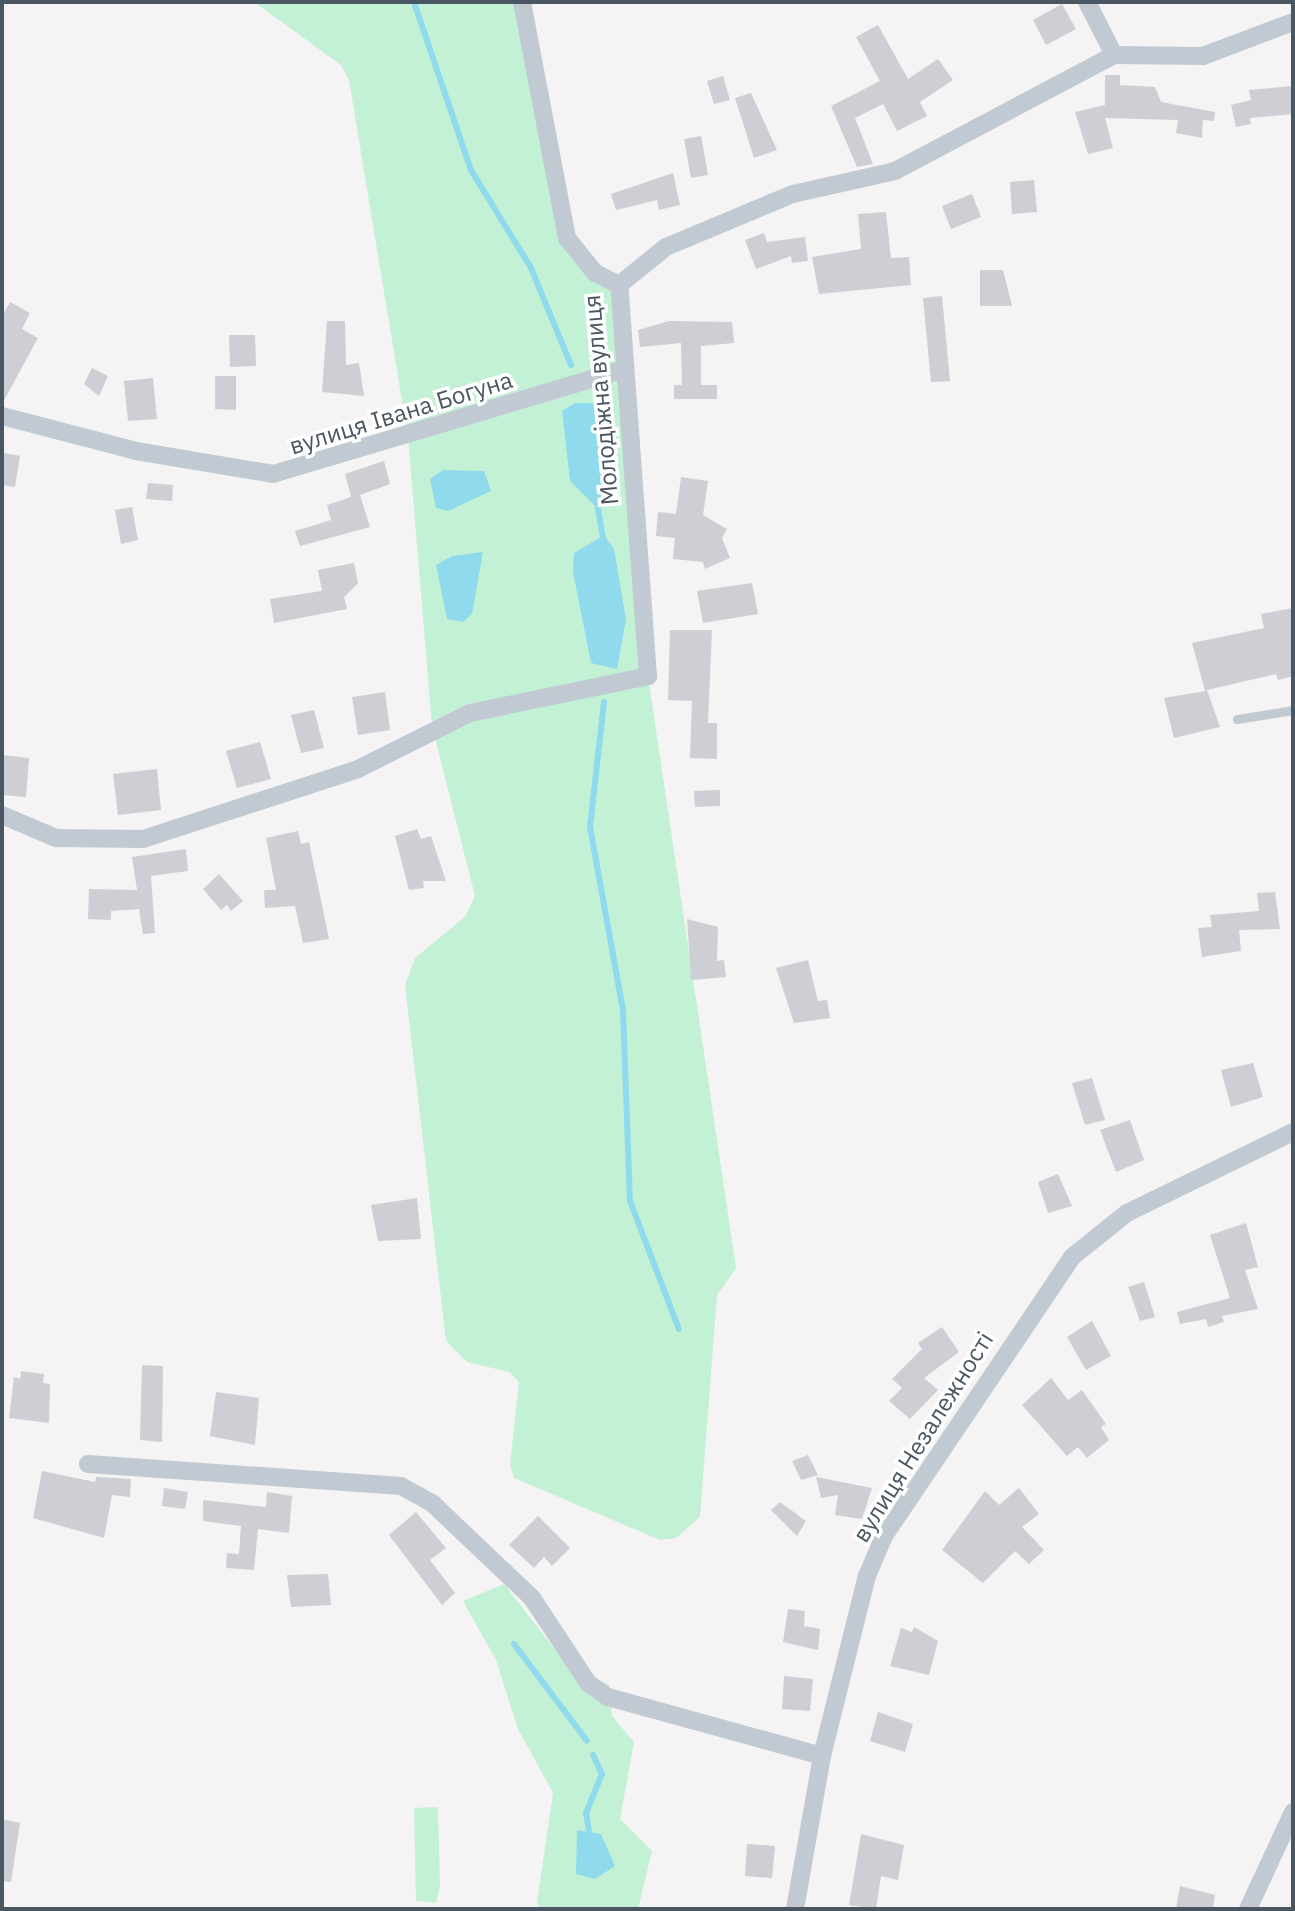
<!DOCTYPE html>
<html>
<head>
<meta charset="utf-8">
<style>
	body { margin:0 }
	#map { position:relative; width:1295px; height:1911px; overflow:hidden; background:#f5f3f3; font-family:"IBM Plex Sans",sans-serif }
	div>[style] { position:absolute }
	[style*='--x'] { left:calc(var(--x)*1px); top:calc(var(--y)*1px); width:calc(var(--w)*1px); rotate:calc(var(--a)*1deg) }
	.green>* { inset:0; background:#c3f1d5 }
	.water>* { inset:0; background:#90daee }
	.stream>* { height:6px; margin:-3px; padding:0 3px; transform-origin:3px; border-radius:3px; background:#90daee }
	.building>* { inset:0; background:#cdcfd5 }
	.lane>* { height:9px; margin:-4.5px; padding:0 4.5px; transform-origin:4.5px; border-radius:4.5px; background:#c1cad2 }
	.street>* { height:18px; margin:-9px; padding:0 9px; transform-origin:9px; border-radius:9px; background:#c1cad2 }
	span { translate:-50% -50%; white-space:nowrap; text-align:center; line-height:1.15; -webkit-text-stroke:7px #fff; paint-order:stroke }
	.street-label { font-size:24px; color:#4a5661 }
	.frame { position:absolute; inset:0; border:4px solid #4a5661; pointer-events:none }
</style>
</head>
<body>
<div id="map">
	<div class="green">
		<i style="clip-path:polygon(254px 2px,522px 2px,567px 237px,619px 285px,648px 676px,736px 1268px,717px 1295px,700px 1517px,676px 1538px,660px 1540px,514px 1478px,510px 1465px,519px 1382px,509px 1372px,467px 1362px,446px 1341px,405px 985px,415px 958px,465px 917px,475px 896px,432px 726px,408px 437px,349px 80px,341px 65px)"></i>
		<i style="clip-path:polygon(504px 1584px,567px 1665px,609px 1685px,612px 1716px,634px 1742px,620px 1819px,652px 1851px,638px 1909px,540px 1909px,537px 1903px,553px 1793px,518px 1729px,496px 1660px,463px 1601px)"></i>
		<i style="clip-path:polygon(438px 1807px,440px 1886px,436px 1903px,416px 1901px,414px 1808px)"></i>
	</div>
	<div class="water">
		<i style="clip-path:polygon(575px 403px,607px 403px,615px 430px,619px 500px,598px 509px,570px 481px,562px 411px)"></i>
		<i style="clip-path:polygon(443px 470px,484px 471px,491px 491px,448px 511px,436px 508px,430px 479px)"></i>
		<i style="clip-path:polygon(604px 535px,614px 549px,626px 619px,617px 669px,591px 663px,573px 572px,574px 553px)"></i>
		<i style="clip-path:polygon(483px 552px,472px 614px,463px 622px,447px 619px,436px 565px,452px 556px)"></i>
		<i style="clip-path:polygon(577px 1830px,601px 1834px,615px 1866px,595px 1879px,576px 1874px)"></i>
	</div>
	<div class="stream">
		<i style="--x:414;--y:2;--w:177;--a:71.3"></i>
		<i style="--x:471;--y:170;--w:115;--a:58.5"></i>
		<i style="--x:531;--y:268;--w:105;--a:67.6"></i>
		<i style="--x:597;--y:503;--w:42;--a:80.3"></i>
		<i style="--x:604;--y:702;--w:126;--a:96.4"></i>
		<i style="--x:590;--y:827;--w:187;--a:79.8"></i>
		<i style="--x:623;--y:1011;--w:190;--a:87.9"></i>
		<i style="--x:630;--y:1201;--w:137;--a:69.1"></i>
		<i style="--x:514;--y:1644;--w:121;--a:53"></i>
		<i style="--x:590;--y:1838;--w:25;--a:-99"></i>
		<i style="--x:586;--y:1813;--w:42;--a:-67.7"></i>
		<i style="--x:602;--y:1774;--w:21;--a:-115"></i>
	</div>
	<div class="building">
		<i style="clip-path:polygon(1062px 4px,1076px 29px,1046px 45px,1033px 20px)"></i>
		<i style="clip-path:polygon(878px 25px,908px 79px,938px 59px,953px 80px,920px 102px,927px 116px,897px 131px,883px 104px,855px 118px,873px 164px,857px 167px,831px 106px,880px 81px,856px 37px)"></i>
		<i style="clip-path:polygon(1105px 75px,1120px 75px,1120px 85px,1155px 87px,1161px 102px,1215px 112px,1214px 121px,1203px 120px,1202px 138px,1176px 133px,1178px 120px,1105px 118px,1113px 148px,1088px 154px,1075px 112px,1105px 105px)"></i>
		<i style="clip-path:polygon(723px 76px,730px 100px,714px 104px,707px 81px)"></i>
		<i style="clip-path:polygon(1293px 86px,1293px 114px,1250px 118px,1251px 124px,1236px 127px,1231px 105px,1251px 100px,1249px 90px)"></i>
		<i style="clip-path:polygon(751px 93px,777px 150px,754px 158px,735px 98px)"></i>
		<i style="clip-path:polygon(701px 136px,708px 175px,691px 178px,684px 139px)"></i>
		<i style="clip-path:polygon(673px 173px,680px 205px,659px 210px,657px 200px,616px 210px,611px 194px)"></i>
		<i style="clip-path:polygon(1034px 180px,1037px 212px,1012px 214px,1010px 182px)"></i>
		<i style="clip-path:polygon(972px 194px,981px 217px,951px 229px,942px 206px)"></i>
		<i style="clip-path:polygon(886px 212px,891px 258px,909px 257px,911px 285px,819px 294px,812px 257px,861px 249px,858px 214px)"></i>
		<i style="clip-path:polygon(764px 233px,767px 242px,805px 237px,808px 261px,792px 263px,791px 256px,756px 269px,745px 240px)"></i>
		<i style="clip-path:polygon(980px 270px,1003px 270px,1012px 306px,980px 306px)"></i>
		<i style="clip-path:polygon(942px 296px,950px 381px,931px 382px,923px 298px)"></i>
		<i style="clip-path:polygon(10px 302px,30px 313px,22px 329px,38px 338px,2px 404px,2px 317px)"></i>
		<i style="clip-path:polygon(327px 321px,345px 321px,346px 365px,359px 363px,364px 396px,322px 392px)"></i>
		<i style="clip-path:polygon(669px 321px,732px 322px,734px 343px,701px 346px,701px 385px,717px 385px,717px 399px,674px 399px,674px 385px,682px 385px,681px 343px,640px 347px,638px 330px)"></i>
		<i style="clip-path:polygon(229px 335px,255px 335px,256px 366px,230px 367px)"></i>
		<i style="clip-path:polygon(92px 368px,108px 376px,99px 396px,84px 384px)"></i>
		<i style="clip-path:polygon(215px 376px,236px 376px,236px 410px,215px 409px)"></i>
		<i style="clip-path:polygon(153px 378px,157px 419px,128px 421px,124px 381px)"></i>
		<i style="clip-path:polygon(4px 453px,20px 456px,15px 487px,2px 485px)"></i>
		<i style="clip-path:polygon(384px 461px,390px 484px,360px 495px,370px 527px,300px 546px,295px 531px,331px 520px,327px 505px,351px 497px,345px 474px)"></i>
		<i style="clip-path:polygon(681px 477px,708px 481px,703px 515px,727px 529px,722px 538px,730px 558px,705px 569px,703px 562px,673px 559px,675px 538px,656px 536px,658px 512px,676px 514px)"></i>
		<i style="clip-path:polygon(148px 483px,173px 485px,172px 501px,146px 499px)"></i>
		<i style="clip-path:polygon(132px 507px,138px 540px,121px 544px,115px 510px)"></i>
		<i style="clip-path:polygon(354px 563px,358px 583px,344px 597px,347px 609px,274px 623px,270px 599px,322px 591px,318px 570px)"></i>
		<i style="clip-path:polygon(752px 583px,758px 614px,703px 623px,697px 591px)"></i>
		<i style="clip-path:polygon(1293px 608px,1293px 676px,1278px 680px,1276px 674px,1207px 690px,1220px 727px,1174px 738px,1164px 698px,1205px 691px,1192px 643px,1264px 628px,1261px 614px)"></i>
		<i style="clip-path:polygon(670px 630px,712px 630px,708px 723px,717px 723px,717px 759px,690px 758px,692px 701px,668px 700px)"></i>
		<i style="clip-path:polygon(385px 692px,390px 730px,358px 735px,352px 697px)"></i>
		<i style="clip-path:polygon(314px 710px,324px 748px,301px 753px,291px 715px)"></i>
		<i style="clip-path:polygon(260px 742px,271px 779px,237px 788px,226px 751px)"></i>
		<i style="clip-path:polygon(2px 755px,29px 758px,26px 797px,2px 795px)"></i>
		<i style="clip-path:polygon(157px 769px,161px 810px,118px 815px,113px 774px)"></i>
		<i style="clip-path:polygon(720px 790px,720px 806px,695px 807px,694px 791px)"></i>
		<i style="clip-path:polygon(417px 829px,421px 839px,431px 836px,446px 881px,423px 881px,424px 888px,409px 890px,395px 836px)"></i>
		<i style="clip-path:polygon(298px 831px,301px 844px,309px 842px,329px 939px,303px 943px,295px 906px,265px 908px,264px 890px,276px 890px,266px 838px)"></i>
		<i style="clip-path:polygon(186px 849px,188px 871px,151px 876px,155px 933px,143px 934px,139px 909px,111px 911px,111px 920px,88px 919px,89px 889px,137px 890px,132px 857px)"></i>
		<i style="clip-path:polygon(219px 874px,243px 901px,231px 911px,227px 905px,221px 910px,203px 889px)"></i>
		<i style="clip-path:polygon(1275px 892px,1280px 929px,1239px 930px,1241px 951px,1202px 957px,1198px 928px,1212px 927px,1210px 915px,1259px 911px,1257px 893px)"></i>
		<i style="clip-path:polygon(687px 919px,718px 927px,717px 961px,724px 960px,726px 977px,691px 980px)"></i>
		<i style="clip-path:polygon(808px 960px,818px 1001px,827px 1000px,830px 1018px,794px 1023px,776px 968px)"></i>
		<i style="clip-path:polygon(1253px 1063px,1263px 1097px,1231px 1107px,1221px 1070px)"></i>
		<i style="clip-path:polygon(1092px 1078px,1105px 1120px,1085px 1125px,1072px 1083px)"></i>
		<i style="clip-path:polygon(1130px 1120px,1144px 1160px,1116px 1172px,1100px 1130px)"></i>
		<i style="clip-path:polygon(1058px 1174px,1072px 1206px,1048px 1213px,1038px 1182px)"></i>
		<i style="clip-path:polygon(417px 1198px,421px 1239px,378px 1241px,371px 1205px)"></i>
		<i style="clip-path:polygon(1246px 1223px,1258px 1267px,1245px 1270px,1258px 1309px,1222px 1316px,1224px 1322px,1208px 1327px,1206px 1319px,1180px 1324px,1177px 1312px,1230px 1298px,1210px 1235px)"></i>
		<i style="clip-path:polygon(1144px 1282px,1155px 1317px,1140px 1321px,1128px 1287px)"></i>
		<i style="clip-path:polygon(1092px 1321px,1111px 1356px,1086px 1370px,1067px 1337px)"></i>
		<i style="clip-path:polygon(942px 1327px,959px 1352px,924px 1378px,938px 1390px,910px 1419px,889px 1401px,902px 1388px,892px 1379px,922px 1349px,918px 1343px)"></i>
		<i style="clip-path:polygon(142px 1365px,163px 1366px,162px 1442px,140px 1440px)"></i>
		<i style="clip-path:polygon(21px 1371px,44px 1374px,43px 1383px,50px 1384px,49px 1423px,9px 1418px,14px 1377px,20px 1379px)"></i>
		<i style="clip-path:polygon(1051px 1378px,1068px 1400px,1082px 1390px,1106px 1424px,1101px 1427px,1109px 1440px,1087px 1458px,1078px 1447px,1067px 1456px,1022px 1405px)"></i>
		<i style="clip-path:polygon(216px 1392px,259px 1398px,255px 1445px,210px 1436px)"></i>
		<i style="clip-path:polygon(808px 1455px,818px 1475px,801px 1480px,792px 1461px)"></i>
		<i style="clip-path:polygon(42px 1471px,95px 1482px,96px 1477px,131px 1479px,130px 1497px,112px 1495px,104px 1538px,33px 1518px)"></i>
		<i style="clip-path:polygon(816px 1477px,872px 1488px,862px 1519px,835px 1515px,838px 1495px,821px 1498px)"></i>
		<i style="clip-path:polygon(164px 1488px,188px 1492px,185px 1509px,162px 1506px)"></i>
		<i style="clip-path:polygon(1019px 1488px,1039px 1514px,1022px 1527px,1044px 1550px,1029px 1564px,1015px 1551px,983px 1583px,942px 1550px,985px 1491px,999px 1505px)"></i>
		<i style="clip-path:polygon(267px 1492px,292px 1496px,289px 1533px,258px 1529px,254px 1570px,226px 1568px,227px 1553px,239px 1554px,241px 1526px,203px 1521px,203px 1500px,266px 1507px)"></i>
		<i style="clip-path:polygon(780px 1502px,806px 1521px,797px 1536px,771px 1510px)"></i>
		<i style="clip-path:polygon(416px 1512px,446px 1548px,430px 1560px,455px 1593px,442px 1605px,389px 1535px)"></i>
		<i style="clip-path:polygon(538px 1516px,570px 1548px,552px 1566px,544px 1557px,534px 1568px,509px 1545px)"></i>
		<i style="clip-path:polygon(328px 1574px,331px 1605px,291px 1607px,287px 1575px)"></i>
		<i style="clip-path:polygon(788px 1609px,805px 1611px,804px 1626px,820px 1629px,818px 1650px,783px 1642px)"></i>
		<i style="clip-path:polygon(914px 1627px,938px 1641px,929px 1675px,890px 1666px,901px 1628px,912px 1632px)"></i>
		<i style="clip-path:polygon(784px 1676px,813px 1679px,810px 1711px,782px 1709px)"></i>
		<i style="clip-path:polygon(878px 1712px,913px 1724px,905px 1752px,870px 1741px)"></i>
		<i style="clip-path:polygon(2px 1819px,20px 1823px,11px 1882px,2px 1881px)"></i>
		<i style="clip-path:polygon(861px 1834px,904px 1845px,898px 1880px,881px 1876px,876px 1909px,849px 1905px)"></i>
		<i style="clip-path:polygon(747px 1844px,775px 1846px,772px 1878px,745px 1876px)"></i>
		<i style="clip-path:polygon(1180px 1886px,1215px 1895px,1213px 1909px,1176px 1909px)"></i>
	</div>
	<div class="lane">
		<i style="--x:1237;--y:719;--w:57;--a:-9.1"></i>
	</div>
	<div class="street">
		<i style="--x:1087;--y:2;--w:59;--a:63"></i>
		<i style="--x:619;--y:285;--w:60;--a:-39"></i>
		<i style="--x:666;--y:247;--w:138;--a:-22.7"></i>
		<i style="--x:793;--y:194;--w:105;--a:-12.7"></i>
		<i style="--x:895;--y:171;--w:248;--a:-27.9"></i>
		<i style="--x:1114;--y:55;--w:89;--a:0.6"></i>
		<i style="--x:1203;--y:56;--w:96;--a:-20.7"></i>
		<i style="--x:2;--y:416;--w:138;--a:14.6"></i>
		<i style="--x:136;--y:451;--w:139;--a:9.5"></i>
		<i style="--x:273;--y:474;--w:367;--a:-16.6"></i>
		<i style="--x:2;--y:815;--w:59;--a:23.1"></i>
		<i style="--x:56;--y:838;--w:87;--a:0.7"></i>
		<i style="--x:143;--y:839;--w:226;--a:-18"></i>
		<i style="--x:358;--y:769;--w:125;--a:-26.6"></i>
		<i style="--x:470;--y:713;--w:182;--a:-11.7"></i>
		<i style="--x:648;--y:676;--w:392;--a:-94.2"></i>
		<i style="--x:619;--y:285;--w:27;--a:-153"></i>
		<i style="--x:595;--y:273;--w:45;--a:-128.7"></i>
		<i style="--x:567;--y:238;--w:240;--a:-100.8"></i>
		<i style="--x:88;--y:1464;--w:314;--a:4"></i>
		<i style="--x:401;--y:1486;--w:37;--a:29"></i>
		<i style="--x:433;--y:1504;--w:137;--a:43.5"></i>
		<i style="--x:532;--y:1598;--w:102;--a:56.6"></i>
		<i style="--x:588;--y:1683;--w:24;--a:35"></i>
		<i style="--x:608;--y:1697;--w:222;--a:15.4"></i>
		<i style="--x:795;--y:1909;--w:155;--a:-80"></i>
		<i style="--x:822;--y:1756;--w:186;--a:-76"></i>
		<i style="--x:867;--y:1576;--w:43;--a:-67"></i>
		<i style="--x:884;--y:1536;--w:336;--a:-56"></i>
		<i style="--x:1072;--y:1257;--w:70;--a:-38.7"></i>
		<i style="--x:1127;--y:1213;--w:185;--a:-26"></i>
		<i style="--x:1248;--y:1909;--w:107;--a:-65.1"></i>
	</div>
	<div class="street-label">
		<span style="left:601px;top:400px;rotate:-95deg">Молодіжна вулиця</span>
		<span style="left:401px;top:413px;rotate:-17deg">вулиця Івана Богуна</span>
		<span style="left:923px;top:1437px;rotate:-58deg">вулиця Незалежності</span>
	</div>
	<div class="frame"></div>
</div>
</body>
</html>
